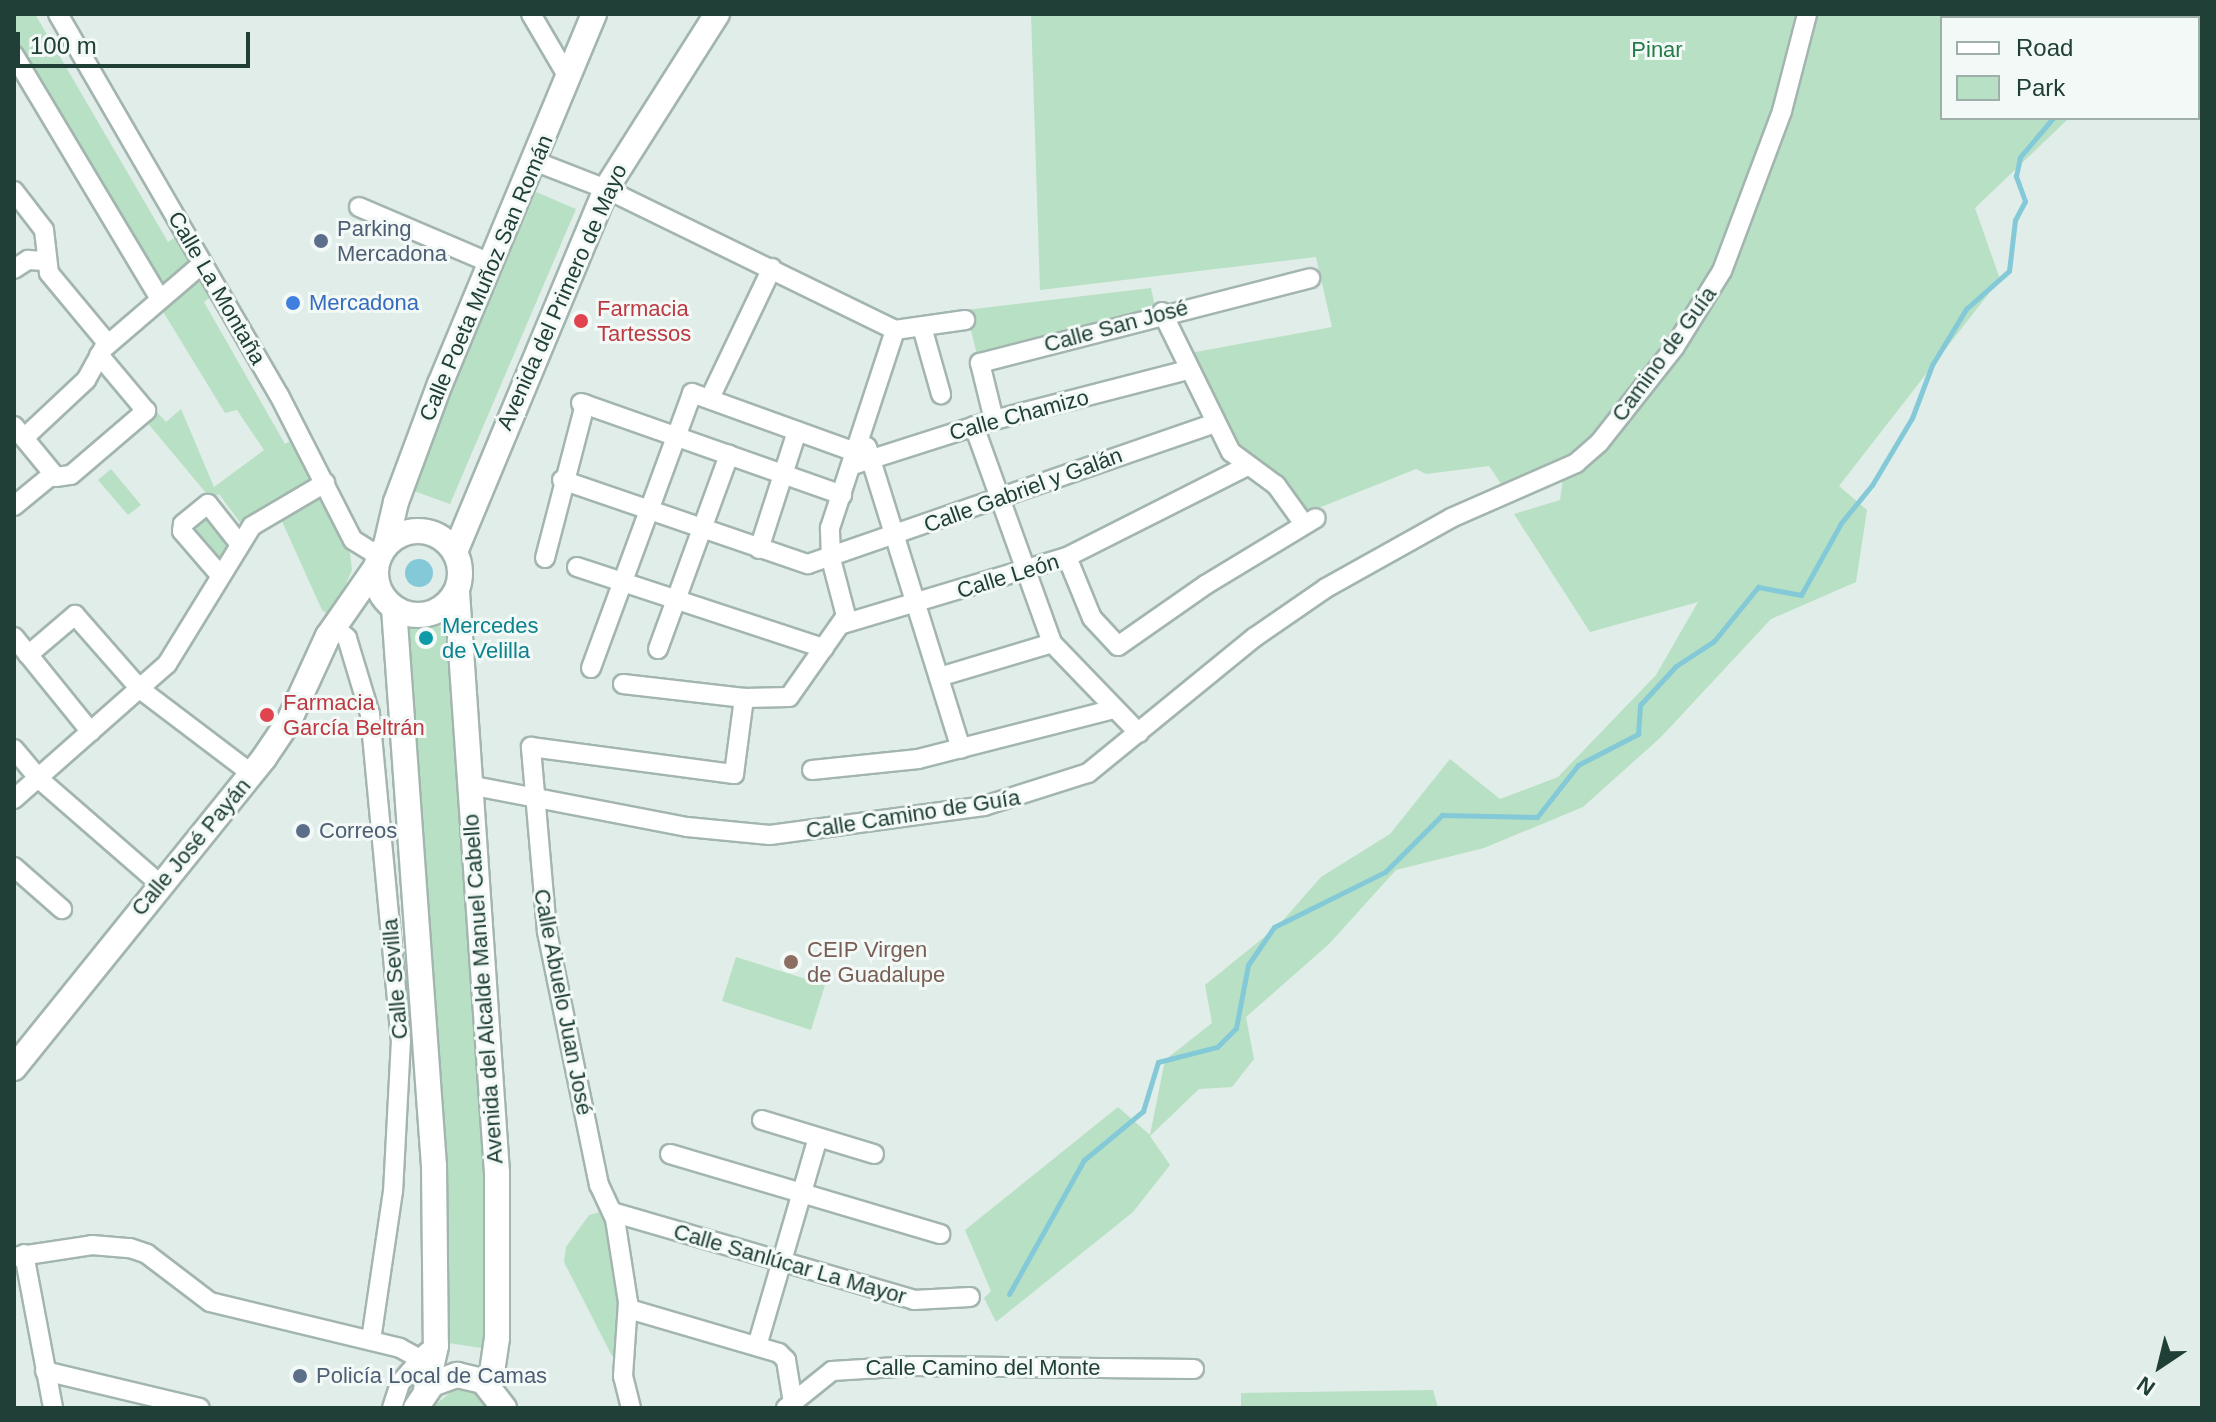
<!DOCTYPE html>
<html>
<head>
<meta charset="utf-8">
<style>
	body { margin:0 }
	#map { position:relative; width:2216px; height:1422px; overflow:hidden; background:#e1ede8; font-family:Helvetica,sans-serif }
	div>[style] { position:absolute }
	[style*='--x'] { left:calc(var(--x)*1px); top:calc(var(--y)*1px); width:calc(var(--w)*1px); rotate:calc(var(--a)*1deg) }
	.green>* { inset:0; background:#b8e0c4 }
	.water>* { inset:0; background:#84c9d7 }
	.round { border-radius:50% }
	.stream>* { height:5px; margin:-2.5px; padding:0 2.5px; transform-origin:2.5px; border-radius:2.5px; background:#84c9d7 }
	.roads { filter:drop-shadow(2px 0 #a3b5af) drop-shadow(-2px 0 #a3b5af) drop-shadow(0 2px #a3b5af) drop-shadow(0 -2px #a3b5af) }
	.street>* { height:18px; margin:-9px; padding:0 9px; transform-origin:9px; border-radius:9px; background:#fff }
	.secondary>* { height:24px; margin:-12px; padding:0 12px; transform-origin:12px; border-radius:12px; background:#fff }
	.secondary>.ring { margin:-12px; padding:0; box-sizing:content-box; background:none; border:24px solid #fff; border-radius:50% }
	.dots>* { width:22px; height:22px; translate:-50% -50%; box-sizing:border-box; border:4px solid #f2f9f6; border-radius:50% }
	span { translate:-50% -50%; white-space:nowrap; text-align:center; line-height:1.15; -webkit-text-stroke:6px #f2f9f6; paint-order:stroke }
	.park-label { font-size:22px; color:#267a48 }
	.service-label { font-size:22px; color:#4e5e75 }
	.left { translate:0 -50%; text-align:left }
	.street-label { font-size:22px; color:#203f37 }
	.shop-label { font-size:22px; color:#366cbe }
	.health-label { font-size:22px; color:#be3a42 }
	.culture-label { font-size:22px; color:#0d838f }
	.education-label { font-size:22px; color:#785e54 }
	.frame { position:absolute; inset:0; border:16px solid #203f37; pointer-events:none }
	.legend { position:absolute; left:1940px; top:16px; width:260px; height:104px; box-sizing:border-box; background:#f2f9f6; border:2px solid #9eafaa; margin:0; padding:10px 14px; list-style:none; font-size:24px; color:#203f37 }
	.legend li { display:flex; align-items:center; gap:16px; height:40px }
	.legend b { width:40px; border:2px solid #9eafaa }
	.north { position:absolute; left:2120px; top:1326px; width:80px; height:80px; -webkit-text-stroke:6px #f2f9f6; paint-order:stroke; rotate:215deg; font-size:22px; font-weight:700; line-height:32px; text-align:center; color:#203f37 }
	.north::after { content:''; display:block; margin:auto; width:28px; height:36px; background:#203f37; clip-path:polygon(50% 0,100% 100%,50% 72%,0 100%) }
	.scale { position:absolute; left:16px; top:32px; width:234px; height:36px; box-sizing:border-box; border:4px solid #203f37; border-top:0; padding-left:10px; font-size:24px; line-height:28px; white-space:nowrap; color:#203f37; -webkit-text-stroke:6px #f2f9f6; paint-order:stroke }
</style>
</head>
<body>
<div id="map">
	<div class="green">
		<i style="clip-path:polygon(14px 14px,35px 14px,168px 242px,179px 235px,194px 261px,161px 295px,14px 47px)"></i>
		<i style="clip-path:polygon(1031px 14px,2202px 14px,2202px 62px,2198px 63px,2198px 18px,1942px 18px,1942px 118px,2069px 118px,1975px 208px,2000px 279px,1839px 486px,1867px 510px,1856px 582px,1771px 619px,1661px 737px,1583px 807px,1484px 848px,1396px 870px,1329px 944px,1246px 1017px,1254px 1059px,1232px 1087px,1199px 1089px,1150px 1136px,1170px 1165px,1133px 1212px,996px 1322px,984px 1298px,991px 1291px,965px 1230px,1118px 1107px,1150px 1135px,1165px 1060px,1212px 1023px,1205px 985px,1278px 926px,1321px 877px,1390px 834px,1450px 759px,1500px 799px,1558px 777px,1656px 675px,1698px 602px,1590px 632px,1514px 514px,1560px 500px,1563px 479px,1551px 472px,1508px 494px,1489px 466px,1426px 474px,1416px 469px,1306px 513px,1242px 452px,1185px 354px,1332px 327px,1316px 257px,1040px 290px)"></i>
		<i style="clip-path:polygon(536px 192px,576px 209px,450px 504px,411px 490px)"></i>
		<i style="clip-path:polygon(195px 281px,207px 283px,213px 295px,204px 302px,285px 444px,296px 438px,314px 479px,244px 528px,219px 494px,211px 499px,146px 421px,156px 411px,166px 422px,181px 409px,214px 487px,264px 450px,237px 410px,225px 413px,159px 305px)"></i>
		<i style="clip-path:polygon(1151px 288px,1156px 311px,977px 355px,966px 310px)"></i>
		<i style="clip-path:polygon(111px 469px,141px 505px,128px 515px,98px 480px)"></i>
		<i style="clip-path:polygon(321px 493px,350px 553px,352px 570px,331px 617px,322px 610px,280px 517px)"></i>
		<i style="clip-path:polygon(208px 508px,234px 542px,220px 568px,186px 529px)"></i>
		<i style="clip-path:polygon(447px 626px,487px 1113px,488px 1349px,442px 1342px,401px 628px)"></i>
		<i style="clip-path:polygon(736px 957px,825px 985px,811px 1030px,722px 1001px)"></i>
		<i style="clip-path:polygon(604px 1211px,617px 1250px,621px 1354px,612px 1356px,564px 1262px,566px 1247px,589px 1215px)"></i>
		<i style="clip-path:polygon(456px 1388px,477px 1392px,490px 1408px,431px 1408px)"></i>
		<i style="clip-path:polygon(1433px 1390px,1438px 1408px,1241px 1408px,1241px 1393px)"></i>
	</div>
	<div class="water">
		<i class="round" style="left:405px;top:559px;width:28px;height:28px"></i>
	</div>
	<div class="stream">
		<i style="--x:1009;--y:1294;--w:154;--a:-60.8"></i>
		<i style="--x:1084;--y:1160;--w:77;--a:-39.7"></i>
		<i style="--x:1143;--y:1111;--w:51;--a:-73"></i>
		<i style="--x:1158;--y:1062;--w:61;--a:-14.3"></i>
		<i style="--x:1217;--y:1047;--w:27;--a:-45"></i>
		<i style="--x:1236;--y:1028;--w:64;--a:-79.2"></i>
		<i style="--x:1248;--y:965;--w:46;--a:-55.6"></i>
		<i style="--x:1274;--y:927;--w:124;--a:-26.4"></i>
		<i style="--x:1385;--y:872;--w:81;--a:-45"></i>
		<i style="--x:1442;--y:815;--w:95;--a:1.2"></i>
		<i style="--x:1537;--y:817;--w:66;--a:-51.7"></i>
		<i style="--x:1578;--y:765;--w:68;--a:-27.3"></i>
		<i style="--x:1638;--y:734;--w:29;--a:-86"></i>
		<i style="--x:1640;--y:705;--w:53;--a:-47.3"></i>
		<i style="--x:1676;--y:666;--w:45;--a:-33.3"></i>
		<i style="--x:1714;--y:641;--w:70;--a:-50.8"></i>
		<i style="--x:1758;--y:587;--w:44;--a:10.5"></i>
		<i style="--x:1801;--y:595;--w:82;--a:-60.9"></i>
		<i style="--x:1841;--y:523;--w:49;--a:-50.8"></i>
		<i style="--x:1872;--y:485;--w:78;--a:-59.2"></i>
		<i style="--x:1912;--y:418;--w:57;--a:-69.3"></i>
		<i style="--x:1932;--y:365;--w:66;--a:-58.7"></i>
		<i style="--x:1966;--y:309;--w:57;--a:-41.5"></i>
		<i style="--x:2009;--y:271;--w:51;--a:-83.3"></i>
		<i style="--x:2015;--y:220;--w:21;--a:-62"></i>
		<i style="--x:2025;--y:201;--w:27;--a:-110"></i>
		<i style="--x:2016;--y:176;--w:19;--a:-78"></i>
		<i style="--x:2020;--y:157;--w:51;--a:-49.8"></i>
	</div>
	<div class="roads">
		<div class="street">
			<i style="--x:58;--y:14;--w:440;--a:59.9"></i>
			<i style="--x:279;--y:395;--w:163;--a:63"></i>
			<i style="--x:353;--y:540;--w:31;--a:32"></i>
			<i style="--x:531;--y:14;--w:73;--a:59.6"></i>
			<i style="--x:14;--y:55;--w:284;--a:59.1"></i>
			<i style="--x:534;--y:161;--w:77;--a:21.3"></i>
			<i style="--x:606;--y:189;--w:322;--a:26"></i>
			<i style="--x:895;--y:330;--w:71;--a:-8.1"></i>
			<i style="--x:14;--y:191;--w:49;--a:52.4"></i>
			<i style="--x:44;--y:230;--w:43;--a:83.4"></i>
			<i style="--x:49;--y:273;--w:92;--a:50.3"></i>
			<i style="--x:359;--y:207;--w:142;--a:23.1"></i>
			<i style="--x:14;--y:269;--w:17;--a:-33"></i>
			<i style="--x:28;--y:260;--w:17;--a:3"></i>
			<i style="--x:1162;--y:312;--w:156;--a:63.8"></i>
			<i style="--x:1231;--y:452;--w:56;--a:36.3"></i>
			<i style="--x:1276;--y:485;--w:48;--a:54.3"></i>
			<i style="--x:922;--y:327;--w:70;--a:74.2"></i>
			<i style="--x:710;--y:398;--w:144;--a:-64.5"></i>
			<i style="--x:581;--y:403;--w:277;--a:19.4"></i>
			<i style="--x:994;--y:420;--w:59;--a:-103.8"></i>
			<i style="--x:980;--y:363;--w:341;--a:-14.4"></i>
			<i style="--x:14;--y:426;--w:66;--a:50.5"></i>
			<i style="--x:56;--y:477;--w:15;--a:-8"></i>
			<i style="--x:71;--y:475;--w:99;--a:-40.5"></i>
			<i style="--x:146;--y:411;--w:73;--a:-130"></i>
			<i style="--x:974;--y:426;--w:231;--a:70.2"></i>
			<i style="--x:1052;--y:643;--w:125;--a:46"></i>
			<i style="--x:24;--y:438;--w:85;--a:-43.1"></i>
			<i style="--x:86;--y:380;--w:37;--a:-61"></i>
			<i style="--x:104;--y:348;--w:129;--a:-40.6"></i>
			<i style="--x:867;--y:447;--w:316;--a:72.7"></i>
			<i style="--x:853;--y:465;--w:148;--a:-17.7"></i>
			<i style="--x:994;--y:420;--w:199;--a:-14.5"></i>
			<i style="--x:562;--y:480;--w:260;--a:18.9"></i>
			<i style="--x:808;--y:564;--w:431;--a:-19.1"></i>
			<i style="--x:14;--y:506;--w:50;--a:-39.4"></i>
			<i style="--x:759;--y:549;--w:124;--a:-72.1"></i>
			<i style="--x:1067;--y:557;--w:66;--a:67.7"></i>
			<i style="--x:1092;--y:618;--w:38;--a:47"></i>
			<i style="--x:1118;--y:646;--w:108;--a:-34.9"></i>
			<i style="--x:1207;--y:584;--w:127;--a:-31.2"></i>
			<i style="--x:545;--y:558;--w:159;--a:-75.4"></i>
			<i style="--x:577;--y:567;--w:260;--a:18.2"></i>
			<i style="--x:220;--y:575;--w:58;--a:-130.8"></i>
			<i style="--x:182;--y:531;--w:7;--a:-82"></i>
			<i style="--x:183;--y:524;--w:32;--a:-39"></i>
			<i style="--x:208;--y:504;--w:48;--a:51.7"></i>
			<i style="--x:843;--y:624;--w:234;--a:-16.7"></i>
			<i style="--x:1067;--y:557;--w:202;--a:-26.8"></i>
			<i style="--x:334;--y:627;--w:17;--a:40"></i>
			<i style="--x:347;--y:638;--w:79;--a:73.2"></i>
			<i style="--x:370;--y:714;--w:327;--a:84.6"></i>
			<i style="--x:401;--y:1040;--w:151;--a:93"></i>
			<i style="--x:393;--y:1191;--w:151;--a:98.4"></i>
			<i style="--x:14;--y:637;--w:122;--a:51"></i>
			<i style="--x:658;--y:649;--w:207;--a:-69.9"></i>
			<i style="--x:28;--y:655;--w:62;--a:-40.4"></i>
			<i style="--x:75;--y:615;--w:98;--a:48.7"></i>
			<i style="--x:140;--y:689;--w:141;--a:37.2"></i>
			<i style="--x:591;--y:668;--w:293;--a:-69.8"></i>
			<i style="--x:692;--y:393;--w:177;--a:19.9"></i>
			<i style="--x:939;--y:677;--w:118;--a:-16.7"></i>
			<i style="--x:623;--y:684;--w:122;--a:6.6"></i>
			<i style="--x:744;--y:698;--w:45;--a:-1.3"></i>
			<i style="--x:789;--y:697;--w:99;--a:-54.9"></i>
			<i style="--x:846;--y:616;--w:59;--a:-104.7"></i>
			<i style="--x:831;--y:559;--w:31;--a:-92"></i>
			<i style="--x:830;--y:528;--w:208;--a:-71.8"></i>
			<i style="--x:14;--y:749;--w:38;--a:50"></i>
			<i style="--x:38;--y:778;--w:163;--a:41"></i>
			<i style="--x:812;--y:770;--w:107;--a:-5.9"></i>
			<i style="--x:918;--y:759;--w:202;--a:-14.3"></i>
			<i style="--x:469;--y:785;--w:222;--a:10.9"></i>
			<i style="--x:687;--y:827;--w:83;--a:5.5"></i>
			<i style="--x:770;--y:835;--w:216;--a:-7.7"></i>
			<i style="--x:984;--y:806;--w:109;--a:-17.6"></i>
			<i style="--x:1088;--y:773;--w:215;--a:-39.2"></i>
			<i style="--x:1255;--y:637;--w:86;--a:-34.6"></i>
			<i style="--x:1326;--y:588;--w:143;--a:-29.2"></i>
			<i style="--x:1451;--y:518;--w:137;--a:-23.7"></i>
			<i style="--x:1576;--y:463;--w:30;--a:-41"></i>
			<i style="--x:1599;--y:443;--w:121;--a:-51.7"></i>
			<i style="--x:1674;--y:348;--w:91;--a:-58.1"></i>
			<i style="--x:1722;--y:271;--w:171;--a:-69.4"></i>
			<i style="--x:1782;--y:111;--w:100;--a:-75.5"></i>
			<i style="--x:14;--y:799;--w:204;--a:-41.4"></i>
			<i style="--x:167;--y:664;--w:162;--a:-58.4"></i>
			<i style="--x:252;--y:526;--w:85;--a:-30.5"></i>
			<i style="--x:14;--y:867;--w:64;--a:41.2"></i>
			<i style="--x:762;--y:1120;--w:117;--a:16.9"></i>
			<i style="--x:670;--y:1154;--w:282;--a:16.5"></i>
			<i style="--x:612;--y:1212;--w:315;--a:16.2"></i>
			<i style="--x:914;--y:1300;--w:56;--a:-3.1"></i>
			<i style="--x:24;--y:1254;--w:157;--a:79.3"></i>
			<i style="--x:14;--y:1257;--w:79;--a:-8.7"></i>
			<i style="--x:92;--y:1245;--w:38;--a:5"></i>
			<i style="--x:130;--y:1248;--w:18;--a:19"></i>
			<i style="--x:147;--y:1254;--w:79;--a:37.3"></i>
			<i style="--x:210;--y:1302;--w:195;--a:13.6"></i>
			<i style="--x:400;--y:1348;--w:21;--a:29"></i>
			<i style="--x:629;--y:1309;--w:156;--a:16.3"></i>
			<i style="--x:779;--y:1353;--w:10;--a:45"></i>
			<i style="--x:786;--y:1360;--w:44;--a:80.8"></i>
			<i style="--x:757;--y:1346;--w:217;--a:-73.7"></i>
			<i style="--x:45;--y:1371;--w:159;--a:13.4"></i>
			<i style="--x:392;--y:1408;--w:26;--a:-72"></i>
			<i style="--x:400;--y:1383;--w:41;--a:-48.9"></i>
			<i style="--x:631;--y:1408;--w:33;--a:-104"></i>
			<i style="--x:623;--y:1376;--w:74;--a:-86.1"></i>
			<i style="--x:628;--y:1302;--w:84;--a:-98.9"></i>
			<i style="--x:615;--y:1219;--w:38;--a:-115"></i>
			<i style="--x:599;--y:1185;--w:259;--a:-101.6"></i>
			<i style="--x:547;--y:931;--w:185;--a:-95"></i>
			<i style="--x:531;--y:747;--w:205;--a:7.6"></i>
			<i style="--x:734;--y:774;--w:77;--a:-82.5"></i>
			<i style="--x:786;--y:1408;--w:59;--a:-38.8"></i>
			<i style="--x:832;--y:1371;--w:81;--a:-3.5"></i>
			<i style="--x:913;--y:1366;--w:281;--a:0.6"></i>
		</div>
		<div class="secondary">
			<i class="ring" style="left:376px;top:531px;width:60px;height:60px"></i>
			<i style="--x:386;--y:545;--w:44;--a:-76.9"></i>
			<i style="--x:396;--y:502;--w:126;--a:-69.6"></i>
			<i style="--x:440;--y:384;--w:401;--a:-67.4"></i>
			<i style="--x:455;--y:552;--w:393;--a:-67.4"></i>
			<i style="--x:606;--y:189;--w:207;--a:-57.6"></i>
			<i style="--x:457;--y:592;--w:582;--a:86.06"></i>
			<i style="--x:497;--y:1173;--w:165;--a:90"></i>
			<i style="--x:497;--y:1338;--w:49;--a:98.3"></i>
			<i style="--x:394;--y:608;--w:559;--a:85.9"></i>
			<i style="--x:434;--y:1166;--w:180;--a:89.4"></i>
			<i style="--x:436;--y:1346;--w:45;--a:102.8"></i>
			<i style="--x:14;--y:1068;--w:398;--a:-51.1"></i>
			<i style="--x:264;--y:758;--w:45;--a:-56"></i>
			<i style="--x:289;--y:721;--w:94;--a:-65.4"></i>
			<i style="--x:328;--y:636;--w:84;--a:-55.2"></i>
			<i style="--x:416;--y:1408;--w:29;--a:-56"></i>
			<i style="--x:432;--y:1384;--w:27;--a:-20"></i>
			<i style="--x:457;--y:1375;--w:27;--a:13"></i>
			<i style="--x:483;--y:1381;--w:34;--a:52"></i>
		</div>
	</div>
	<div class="dots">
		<i style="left:321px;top:241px;background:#5c6f8a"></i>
		<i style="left:293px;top:303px;background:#3f7fe0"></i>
		<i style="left:581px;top:321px;background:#e0444e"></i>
		<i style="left:426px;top:638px;background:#0f9aa8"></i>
		<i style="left:267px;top:715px;background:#e0444e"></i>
		<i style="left:303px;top:831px;background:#5c6f8a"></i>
		<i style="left:791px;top:962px;background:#8d6e63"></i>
		<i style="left:300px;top:1376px;background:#5c6f8a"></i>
	</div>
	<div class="park-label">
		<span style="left:1657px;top:50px">Pinar</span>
	</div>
	<div class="service-label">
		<span class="left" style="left:337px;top:241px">Parking<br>Mercadona</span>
		<span class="left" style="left:319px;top:831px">Correos</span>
		<span class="left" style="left:316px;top:1376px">Policía Local de Camas</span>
	</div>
	<div class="street-label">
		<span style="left:486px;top:278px;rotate:-67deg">Calle Poeta Muñoz San Román</span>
		<span style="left:217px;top:288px;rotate:60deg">Calle La Montaña</span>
		<span style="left:562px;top:297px;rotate:-66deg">Avenida del Primero de Mayo</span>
		<span style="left:1116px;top:326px;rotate:-15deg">Calle San José</span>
		<span style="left:1664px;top:354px;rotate:-54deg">Camino de Guía</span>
		<span style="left:1019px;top:415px;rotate:-15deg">Calle Chamizo</span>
		<span style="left:1023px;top:490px;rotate:-20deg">Calle Gabriel y Galán</span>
		<span style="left:1008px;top:576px;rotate:-17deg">Calle León</span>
		<span style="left:913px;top:814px;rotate:-9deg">Calle Camino de Guía</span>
		<span style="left:191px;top:847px;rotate:-50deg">Calle José Payán</span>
		<span style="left:395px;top:979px;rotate:-95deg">Calle Sevilla</span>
		<span style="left:483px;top:989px;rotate:-94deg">Avenida del Alcalde Manuel Cabello</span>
		<span style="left:563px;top:1002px;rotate:79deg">Calle Abuelo Juan José</span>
		<span style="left:790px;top:1264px;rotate:16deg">Calle Sanlúcar La Mayor</span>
		<span style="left:983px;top:1368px">Calle Camino del Monte</span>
	</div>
	<div class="shop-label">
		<span class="left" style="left:309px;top:303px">Mercadona</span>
	</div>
	<div class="health-label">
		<span class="left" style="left:597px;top:321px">Farmacia<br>Tartessos</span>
		<span class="left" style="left:283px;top:715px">Farmacia<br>García Beltrán</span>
	</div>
	<div class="culture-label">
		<span class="left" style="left:442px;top:638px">Mercedes<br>de Velilla</span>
	</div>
	<div class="education-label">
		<span class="left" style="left:807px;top:962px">CEIP Virgen<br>de Guadalupe</span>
	</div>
	<div class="frame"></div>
	<ul class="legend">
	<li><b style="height:10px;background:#fff"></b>Road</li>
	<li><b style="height:22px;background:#b8e0c4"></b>Park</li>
	</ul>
	<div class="north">N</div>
	<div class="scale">100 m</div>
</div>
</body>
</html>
